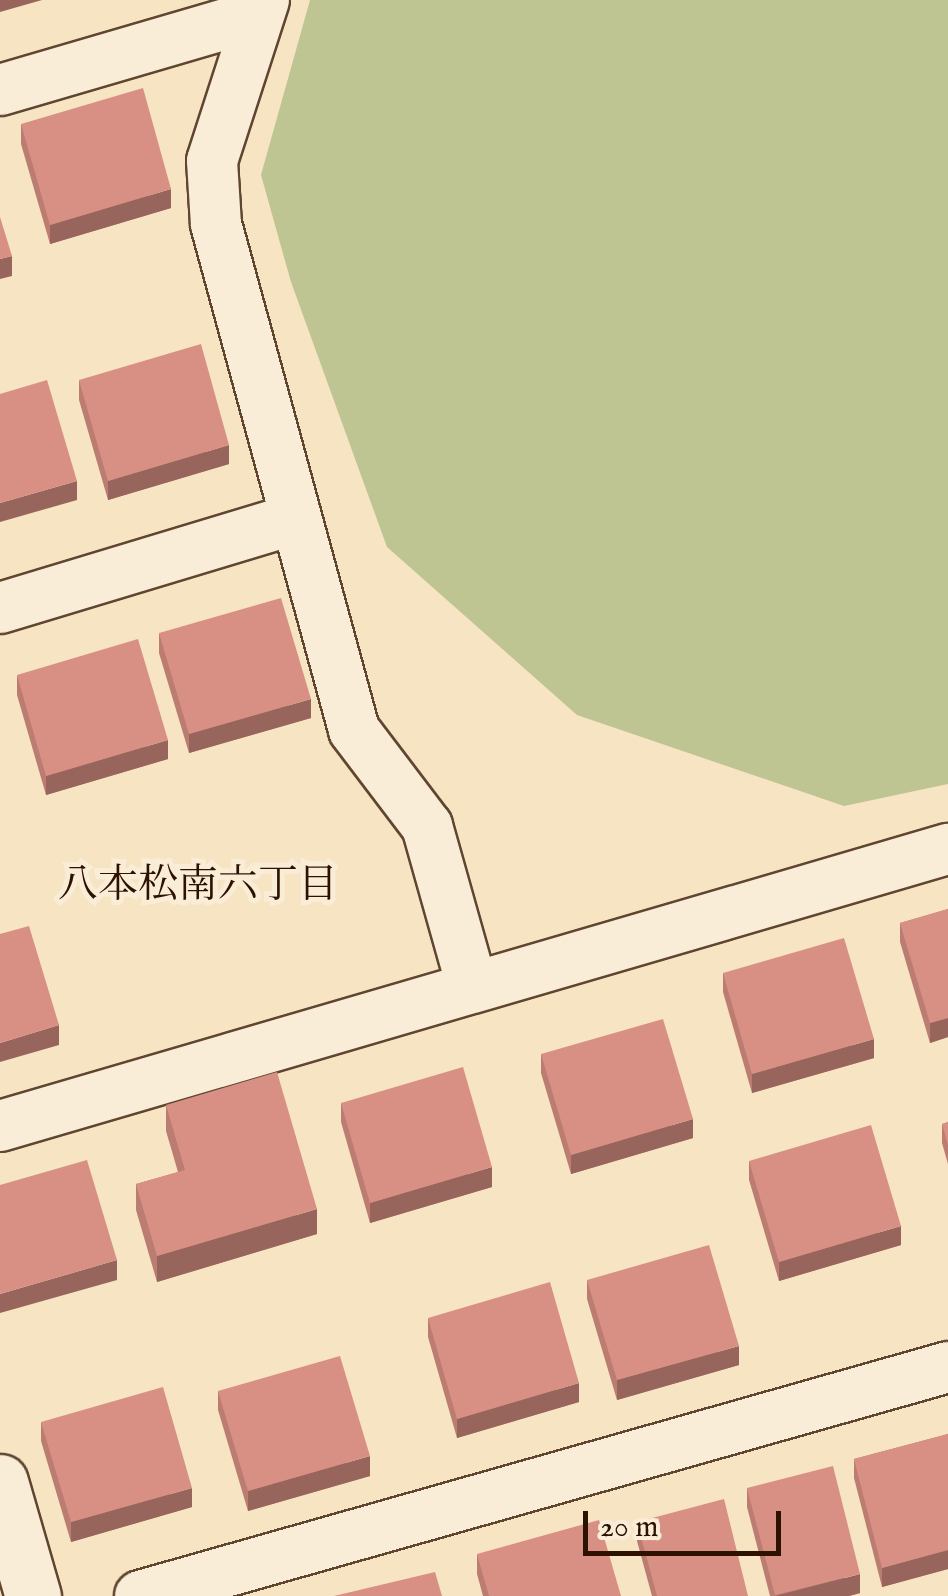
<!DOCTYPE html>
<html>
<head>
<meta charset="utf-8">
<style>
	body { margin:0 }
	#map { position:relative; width:948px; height:1596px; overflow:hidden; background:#f7e4c3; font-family:"IM FELL English","Noto Serif JP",serif }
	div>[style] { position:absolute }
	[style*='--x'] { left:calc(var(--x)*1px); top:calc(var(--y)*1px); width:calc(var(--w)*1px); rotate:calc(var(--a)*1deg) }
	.green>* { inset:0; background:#bec492 }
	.roads { filter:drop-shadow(2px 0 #604631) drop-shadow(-2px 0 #604631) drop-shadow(0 2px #604631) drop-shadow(0 -2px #604631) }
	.minor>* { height:50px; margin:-25px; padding:0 25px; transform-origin:25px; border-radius:25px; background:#faedd8 }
	.tertiary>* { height:55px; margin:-27.5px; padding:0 27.5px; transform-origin:27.5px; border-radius:27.5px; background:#faedd8 }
	.wall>* { inset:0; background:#bb7c72 }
	.shaded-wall>* { inset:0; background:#98655c }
	.building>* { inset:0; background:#d99084 }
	span { translate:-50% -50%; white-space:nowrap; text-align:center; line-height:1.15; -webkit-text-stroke:10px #faedd8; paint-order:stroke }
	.neighbourhood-label { font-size:40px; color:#2d1200 }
	.scale { position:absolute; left:583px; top:1511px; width:198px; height:45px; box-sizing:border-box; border:5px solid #2d1200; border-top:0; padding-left:12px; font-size:30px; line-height:35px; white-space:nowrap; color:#2d1200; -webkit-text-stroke:8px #faedd8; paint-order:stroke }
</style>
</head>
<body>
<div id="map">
	<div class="green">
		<i style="clip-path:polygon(310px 0,948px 0,948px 784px,844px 806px,577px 715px,387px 547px,291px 282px,261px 175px)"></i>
	</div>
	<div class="roads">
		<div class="minor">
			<i style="--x:264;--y:0;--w:169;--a:107.9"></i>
			<i style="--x:212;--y:161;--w:63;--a:86.4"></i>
			<i style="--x:216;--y:224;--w:524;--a:74.74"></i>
			<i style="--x:354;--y:730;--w:121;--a:52.8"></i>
			<i style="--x:427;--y:826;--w:166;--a:74.3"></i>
			<i style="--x:0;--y:90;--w:268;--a:-16.3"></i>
			<i style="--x:0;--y:608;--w:307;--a:-16.8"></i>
			<i style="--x:0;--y:1126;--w:988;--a:-16.29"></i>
			<i style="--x:140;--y:1596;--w:840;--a:-15.82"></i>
		</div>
		<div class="tertiary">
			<i style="--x:0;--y:1482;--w:119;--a:73.9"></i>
		</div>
	</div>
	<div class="wall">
		<i style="clip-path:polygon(21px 124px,171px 208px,50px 244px,21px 144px)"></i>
		<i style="clip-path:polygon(79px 380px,229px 464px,108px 500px,79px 400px)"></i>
		<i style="clip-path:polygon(159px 633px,311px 718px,189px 753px,159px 653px)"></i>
		<i style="clip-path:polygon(17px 675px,168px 759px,46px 795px,17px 695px)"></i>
		<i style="clip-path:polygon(948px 909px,948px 1037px,930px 1043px,900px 942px,900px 923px)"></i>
		<i style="clip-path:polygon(723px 973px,874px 1058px,752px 1093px,723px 992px)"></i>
		<i style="clip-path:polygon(541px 1054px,693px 1138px,571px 1174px,541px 1073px)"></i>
		<i style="clip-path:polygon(341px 1103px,492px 1187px,370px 1223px,341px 1122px)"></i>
		<i style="clip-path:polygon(166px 1105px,317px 1234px,157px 1282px,136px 1210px,136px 1184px,178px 1172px,166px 1131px)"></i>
		<i style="clip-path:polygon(948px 1122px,948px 1164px,942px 1143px,942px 1124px)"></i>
		<i style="clip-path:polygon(749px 1161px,901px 1245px,779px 1281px,749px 1180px)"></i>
		<i style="clip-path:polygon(587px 1280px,739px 1365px,617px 1400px,587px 1299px)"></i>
		<i style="clip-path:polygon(428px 1318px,579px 1402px,457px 1438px,428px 1337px)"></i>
		<i style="clip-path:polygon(218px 1391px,370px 1476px,248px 1511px,218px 1410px)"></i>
		<i style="clip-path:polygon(41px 1422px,192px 1507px,71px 1542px,41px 1441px)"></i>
		<i style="clip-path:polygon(948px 1434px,948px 1569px,882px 1587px,854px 1478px,854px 1459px)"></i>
		<i style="clip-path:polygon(747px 1488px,860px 1593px,849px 1596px,770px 1596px,747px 1507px)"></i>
		<i style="clip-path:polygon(637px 1522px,748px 1596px,652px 1596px,637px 1541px)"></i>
		<i style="clip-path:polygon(477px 1554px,621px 1596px,483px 1596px,477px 1574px)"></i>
	</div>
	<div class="shaded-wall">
		<i style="clip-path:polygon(0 0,42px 0,0 12px)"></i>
		<i style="clip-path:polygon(171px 189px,171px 208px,50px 244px,50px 225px)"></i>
		<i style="clip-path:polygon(12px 256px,12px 276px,0 279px,0 259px)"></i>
		<i style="clip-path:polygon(229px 445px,229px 464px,108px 500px,108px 481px)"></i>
		<i style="clip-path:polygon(77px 481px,77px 500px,0 522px,0 503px)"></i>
		<i style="clip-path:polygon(311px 699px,311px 718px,189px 753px,189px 734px)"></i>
		<i style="clip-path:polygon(168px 740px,168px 759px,46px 795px,46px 776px)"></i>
		<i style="clip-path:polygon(948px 1018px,948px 1037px,930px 1043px,930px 1023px)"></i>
		<i style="clip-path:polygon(59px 1025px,59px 1045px,0 1062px,0 1043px)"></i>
		<i style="clip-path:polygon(874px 1039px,874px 1058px,752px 1093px,752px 1074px)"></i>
		<i style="clip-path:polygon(693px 1119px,693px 1138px,571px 1174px,571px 1155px)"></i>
		<i style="clip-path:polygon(492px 1167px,492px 1187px,370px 1223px,370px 1203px)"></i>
		<i style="clip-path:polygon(317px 1209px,317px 1234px,157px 1282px,157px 1256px)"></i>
		<i style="clip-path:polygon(901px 1226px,901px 1245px,779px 1281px,779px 1262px)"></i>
		<i style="clip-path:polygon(117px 1260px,117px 1280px,0 1313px,0 1294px)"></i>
		<i style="clip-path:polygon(739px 1346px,739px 1365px,617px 1400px,617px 1380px)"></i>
		<i style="clip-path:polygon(579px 1383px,579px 1402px,457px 1438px,457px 1419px)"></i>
		<i style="clip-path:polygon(370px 1456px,370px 1476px,248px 1511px,248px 1491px)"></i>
		<i style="clip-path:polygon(192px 1488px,192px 1507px,71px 1542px,71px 1522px)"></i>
		<i style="clip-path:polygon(948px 1550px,948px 1569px,882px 1587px,882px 1568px)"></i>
		<i style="clip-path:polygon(860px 1574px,860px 1593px,849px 1596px,775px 1596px)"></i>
	</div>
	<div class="building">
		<i style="clip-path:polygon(143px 88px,171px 189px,50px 225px,21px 124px)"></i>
		<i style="clip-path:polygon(0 217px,12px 256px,0 259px)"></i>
		<i style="clip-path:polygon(201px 344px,229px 445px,108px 481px,79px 380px)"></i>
		<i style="clip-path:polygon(47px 380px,77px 481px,0 503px,0 394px)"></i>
		<i style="clip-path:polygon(281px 598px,311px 699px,189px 734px,159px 633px)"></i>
		<i style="clip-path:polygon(138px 639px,168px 740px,46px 776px,17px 675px)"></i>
		<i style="clip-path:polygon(948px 909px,948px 1018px,930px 1023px,900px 923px)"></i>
		<i style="clip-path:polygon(29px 926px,59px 1025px,0 1043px,0 934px)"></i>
		<i style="clip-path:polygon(844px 938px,874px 1039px,752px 1074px,723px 973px)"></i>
		<i style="clip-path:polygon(663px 1019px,693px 1119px,571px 1155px,541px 1054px)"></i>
		<i style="clip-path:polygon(463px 1067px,492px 1167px,370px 1203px,341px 1103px)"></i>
		<i style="clip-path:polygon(277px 1072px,317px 1209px,157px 1256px,136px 1184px,185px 1170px,166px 1105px)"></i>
		<i style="clip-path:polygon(948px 1122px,948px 1145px,942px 1124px)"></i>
		<i style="clip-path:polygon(871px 1125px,901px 1226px,779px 1262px,749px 1161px)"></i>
		<i style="clip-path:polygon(87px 1160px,117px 1260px,0 1294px,0 1185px)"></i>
		<i style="clip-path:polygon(709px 1245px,739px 1346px,617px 1380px,587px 1280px)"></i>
		<i style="clip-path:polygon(550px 1282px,579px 1383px,457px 1419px,428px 1318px)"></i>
		<i style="clip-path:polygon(340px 1356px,370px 1456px,248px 1491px,218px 1391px)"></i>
		<i style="clip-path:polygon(163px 1387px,192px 1488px,71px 1522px,41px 1422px)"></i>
		<i style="clip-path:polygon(948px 1434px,948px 1550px,882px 1568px,854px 1459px)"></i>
		<i style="clip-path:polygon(833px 1466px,860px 1574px,775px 1595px,747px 1488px)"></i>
		<i style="clip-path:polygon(724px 1499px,748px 1596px,657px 1596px,637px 1522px)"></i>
		<i style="clip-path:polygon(599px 1520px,621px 1596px,489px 1596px,477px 1554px)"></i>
		<i style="clip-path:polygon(435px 1572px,442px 1596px,334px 1596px)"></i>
	</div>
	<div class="neighbourhood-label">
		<span style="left:198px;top:887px">八本松南六丁目</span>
	</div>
	<div class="scale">20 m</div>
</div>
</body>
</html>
